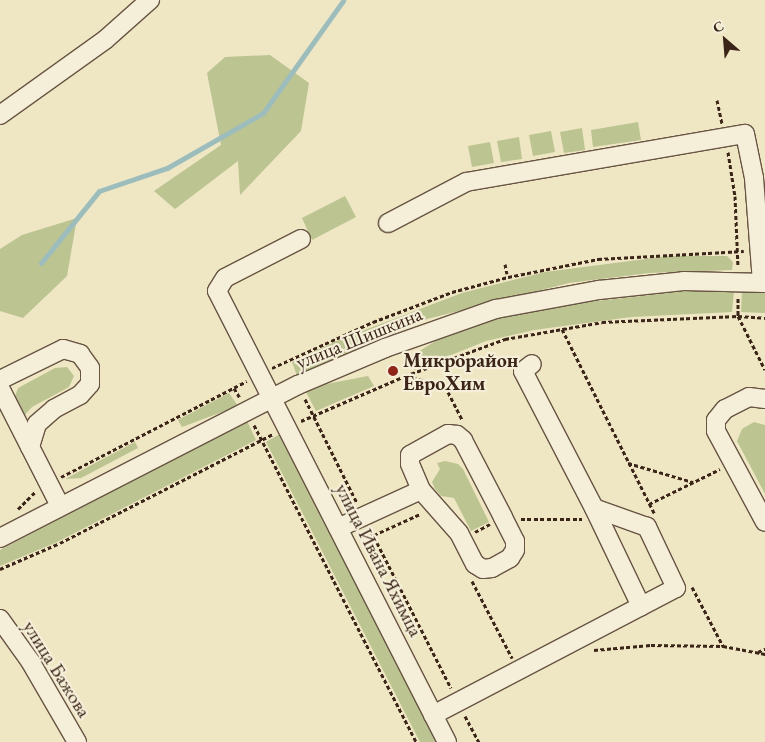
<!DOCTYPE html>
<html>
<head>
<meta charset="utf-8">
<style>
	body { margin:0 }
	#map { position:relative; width:765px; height:742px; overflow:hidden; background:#efe6c4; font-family:"EB Garamond",serif }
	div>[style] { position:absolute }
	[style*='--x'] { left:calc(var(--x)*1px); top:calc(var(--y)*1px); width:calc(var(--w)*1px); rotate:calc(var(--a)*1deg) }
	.green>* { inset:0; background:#bcc491 }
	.stream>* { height:5px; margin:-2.5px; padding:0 2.5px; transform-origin:2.5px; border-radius:2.5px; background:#9dbdbd }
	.path>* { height:3px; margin-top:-1.5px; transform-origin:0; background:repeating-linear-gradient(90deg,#3b2418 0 4px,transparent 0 6.5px) }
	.roads { filter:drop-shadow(1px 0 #685443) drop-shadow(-1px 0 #685443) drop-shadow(0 1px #685443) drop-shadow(0 -1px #685443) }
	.minor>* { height:18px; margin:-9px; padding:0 9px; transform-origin:9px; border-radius:9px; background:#f5efd9 }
	.dots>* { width:14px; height:14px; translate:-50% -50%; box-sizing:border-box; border:2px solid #f5efd9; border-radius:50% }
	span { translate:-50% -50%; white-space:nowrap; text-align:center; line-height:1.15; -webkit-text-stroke:4.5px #f5efd9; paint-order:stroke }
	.street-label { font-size:20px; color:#3b2418 }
	.poi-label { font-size:20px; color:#3b2418; font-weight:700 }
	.left { translate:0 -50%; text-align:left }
	.north { position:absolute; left:700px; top:15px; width:50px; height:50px; -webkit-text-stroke:4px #f5efd9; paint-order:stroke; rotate:333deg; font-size:14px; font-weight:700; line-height:20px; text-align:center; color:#3b2418 }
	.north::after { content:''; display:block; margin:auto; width:18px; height:22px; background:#3b2418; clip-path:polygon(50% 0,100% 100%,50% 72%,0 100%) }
</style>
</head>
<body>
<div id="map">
	<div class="green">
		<i style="clip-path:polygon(270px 55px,309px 83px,301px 131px,240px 195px,238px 161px,175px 209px,154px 191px,221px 145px,207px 73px,225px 57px)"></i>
		<i style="clip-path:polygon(638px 122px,641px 140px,593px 147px,591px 130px)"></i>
		<i style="clip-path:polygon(582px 128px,585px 150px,564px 153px,560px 132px)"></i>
		<i style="clip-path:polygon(551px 131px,555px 152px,533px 156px,529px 135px)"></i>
		<i style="clip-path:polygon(519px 137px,522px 159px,501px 162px,497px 141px)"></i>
		<i style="clip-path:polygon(490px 142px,494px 163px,472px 167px,468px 146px)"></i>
		<i style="clip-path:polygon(345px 196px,356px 217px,312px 240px,302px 218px)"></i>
		<i style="clip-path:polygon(77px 218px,67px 276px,23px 318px,0 311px,0 249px,22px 235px)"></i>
		<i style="clip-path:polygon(669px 256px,727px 256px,733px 262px,732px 270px,649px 273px,569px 283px,427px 319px,297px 376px,292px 362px,341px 339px,462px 293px,545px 272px)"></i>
		<i style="clip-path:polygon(695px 290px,734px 291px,732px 312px,631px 317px,534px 330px,486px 341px,414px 370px,408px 358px,452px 331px,543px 307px)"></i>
		<i style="clip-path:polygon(742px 292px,765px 293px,765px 313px,741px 312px)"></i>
		<i style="clip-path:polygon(67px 367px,74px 376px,69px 387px,32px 407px,24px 416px,14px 399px,18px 388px,55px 368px)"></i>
		<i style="clip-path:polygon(368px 376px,374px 386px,316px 411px,306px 392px,321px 385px)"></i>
		<i style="clip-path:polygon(229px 393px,238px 406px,182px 427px,178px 420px)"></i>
		<i style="clip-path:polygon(247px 421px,256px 440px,57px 542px,0 566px,0 550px)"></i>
		<i style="clip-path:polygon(754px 422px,765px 425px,765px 494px,737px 441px,742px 429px)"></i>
		<i style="clip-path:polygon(280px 434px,437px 742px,420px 742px,266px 442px)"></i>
		<i style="clip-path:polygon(135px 442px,138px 448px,81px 478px,65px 479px)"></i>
		<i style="clip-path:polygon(445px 461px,458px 464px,463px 469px,489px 522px,471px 531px,454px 498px,441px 496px,435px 489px,432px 482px,440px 469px,437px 463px)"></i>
	</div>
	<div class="stream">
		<i style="--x:41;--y:263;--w:92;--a:-51.1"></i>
		<i style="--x:99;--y:191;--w:72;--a:-18.7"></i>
		<i style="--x:167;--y:168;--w:111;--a:-29.8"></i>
		<i style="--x:263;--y:113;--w:138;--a:-54.5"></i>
	</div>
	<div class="path">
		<i style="--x:717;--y:100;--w:24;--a:78"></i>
		<i style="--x:728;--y:152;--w:45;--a:81"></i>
		<i style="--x:735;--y:196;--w:71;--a:87.6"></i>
		<i style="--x:505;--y:264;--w:10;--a:79"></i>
		<i style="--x:738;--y:298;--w:18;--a:90"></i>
		<i style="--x:738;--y:316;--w:60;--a:63.4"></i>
		<i style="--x:562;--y:329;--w:206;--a:63.4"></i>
		<i style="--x:272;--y:368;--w:111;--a:-24.5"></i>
		<i style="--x:373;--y:322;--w:85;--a:-20.8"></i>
		<i style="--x:452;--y:292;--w:58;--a:-15"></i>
		<i style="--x:508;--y:277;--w:92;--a:-11.3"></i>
		<i style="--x:598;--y:259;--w:146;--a:-3.1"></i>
		<i style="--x:406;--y:376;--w:40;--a:14.4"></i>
		<i style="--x:445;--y:386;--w:38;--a:63"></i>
		<i style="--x:234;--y:388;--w:12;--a:59"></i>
		<i style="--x:305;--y:399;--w:116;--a:63.4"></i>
		<i style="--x:301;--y:421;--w:113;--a:-23.4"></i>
		<i style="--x:405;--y:376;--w:107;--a:-20.3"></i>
		<i style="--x:505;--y:339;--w:98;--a:-9.9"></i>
		<i style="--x:602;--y:322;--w:136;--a:-2.5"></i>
		<i style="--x:738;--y:316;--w:27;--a:4"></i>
		<i style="--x:254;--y:425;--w:356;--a:62.9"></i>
		<i style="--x:628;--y:463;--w:68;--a:16.3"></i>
		<i style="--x:61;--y:477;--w:209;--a:-27.3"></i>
		<i style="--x:649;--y:504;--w:79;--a:-26.2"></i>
		<i style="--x:18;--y:509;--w:25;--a:-45"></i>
		<i style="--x:521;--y:519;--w:61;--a:0"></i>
		<i style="--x:371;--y:531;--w:176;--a:63"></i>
		<i style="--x:475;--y:532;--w:17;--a:-28"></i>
		<i style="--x:374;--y:535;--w:51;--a:-24.5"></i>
		<i style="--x:0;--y:569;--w:65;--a:-23.4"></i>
		<i style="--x:60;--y:543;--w:239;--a:-27.1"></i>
		<i style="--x:472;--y:581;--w:87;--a:62.5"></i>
		<i style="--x:692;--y:587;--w:67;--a:62.3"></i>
		<i style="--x:594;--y:650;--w:57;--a:-5"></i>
		<i style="--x:651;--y:645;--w:72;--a:0.8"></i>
		<i style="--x:723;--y:646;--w:43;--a:10.8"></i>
		<i style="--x:758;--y:652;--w:8;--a:-23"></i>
		<i style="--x:465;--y:716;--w:30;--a:62"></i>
	</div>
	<div class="roads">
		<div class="minor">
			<i style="--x:0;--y:115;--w:130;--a:-35.6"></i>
			<i style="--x:106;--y:39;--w:59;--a:-41.6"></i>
			<i style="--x:388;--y:223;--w:88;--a:-27.7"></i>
			<i style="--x:466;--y:182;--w:283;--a:-9.8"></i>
			<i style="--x:745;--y:134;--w:45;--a:78.4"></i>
			<i style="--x:754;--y:178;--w:104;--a:85.6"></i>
			<i style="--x:301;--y:239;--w:85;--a:152.8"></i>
			<i style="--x:225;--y:278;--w:15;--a:122"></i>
			<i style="--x:217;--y:291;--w:506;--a:62.98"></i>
			<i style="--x:0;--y:380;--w:70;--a:-26.2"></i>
			<i style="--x:63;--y:349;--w:18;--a:16"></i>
			<i style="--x:80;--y:354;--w:17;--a:54"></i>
			<i style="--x:90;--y:368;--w:16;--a:90"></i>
			<i style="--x:90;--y:384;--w:15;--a:132"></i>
			<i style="--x:80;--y:395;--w:30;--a:152"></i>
			<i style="--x:54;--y:409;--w:23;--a:139"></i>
			<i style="--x:37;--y:424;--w:24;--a:107"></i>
			<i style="--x:0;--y:388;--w:132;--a:63"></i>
			<i style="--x:765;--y:399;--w:16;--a:-173"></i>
			<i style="--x:749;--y:397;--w:27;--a:153"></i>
			<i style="--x:725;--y:409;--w:14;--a:129"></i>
			<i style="--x:716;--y:420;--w:11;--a:90"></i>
			<i style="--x:716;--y:431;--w:103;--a:61.7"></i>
			<i style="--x:594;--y:508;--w:109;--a:64.4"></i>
			<i style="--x:338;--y:528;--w:91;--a:-24.6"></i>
			<i style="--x:421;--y:490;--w:57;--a:48.5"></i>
			<i style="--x:459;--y:533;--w:35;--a:63"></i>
			<i style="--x:475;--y:564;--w:9;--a:32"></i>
			<i style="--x:483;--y:569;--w:9;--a:-6"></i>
			<i style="--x:492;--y:568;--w:21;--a:-29"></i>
			<i style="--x:510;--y:558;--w:9;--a:-58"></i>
			<i style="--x:515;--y:550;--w:9;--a:-90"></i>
			<i style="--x:515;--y:541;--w:27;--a:-117"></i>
			<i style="--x:503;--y:517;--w:87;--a:-117.5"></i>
			<i style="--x:463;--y:440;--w:8;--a:-140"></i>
			<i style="--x:457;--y:435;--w:9;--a:-174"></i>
			<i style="--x:448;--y:434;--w:43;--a:151.1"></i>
			<i style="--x:410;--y:455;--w:9;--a:90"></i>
			<i style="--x:410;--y:464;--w:28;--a:67"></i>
			<i style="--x:0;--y:538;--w:335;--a:-27.2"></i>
			<i style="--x:298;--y:385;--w:95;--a:-23"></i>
			<i style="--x:385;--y:348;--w:118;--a:-19.4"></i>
			<i style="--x:496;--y:309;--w:105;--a:-10.5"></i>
			<i style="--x:599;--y:290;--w:85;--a:-6"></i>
			<i style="--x:684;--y:281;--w:81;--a:1.4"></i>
			<i style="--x:0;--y:619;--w:52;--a:54.5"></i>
			<i style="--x:30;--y:661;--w:94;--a:59.9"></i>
			<i style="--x:433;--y:715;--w:274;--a:-27.6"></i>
			<i style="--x:676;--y:588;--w:68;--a:-115.4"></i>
			<i style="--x:647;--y:527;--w:56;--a:-160.3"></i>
			<i style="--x:594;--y:508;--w:154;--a:-117.4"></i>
			<i style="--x:523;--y:371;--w:11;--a:-38"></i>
		</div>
	</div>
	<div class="dots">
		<i style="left:393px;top:371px;background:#8f2418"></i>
	</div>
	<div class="street-label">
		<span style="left:359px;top:338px;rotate:-22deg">улица Шишкина</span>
		<span style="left:379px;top:560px;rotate:63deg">улица Ивана Яхимца</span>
		<span style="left:57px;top:669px;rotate:58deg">улица Бажова</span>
	</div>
	<div class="poi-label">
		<span class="left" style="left:403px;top:372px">Микрорайон<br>ЕвроХим</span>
	</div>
	<div class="north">С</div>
</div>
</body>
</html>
